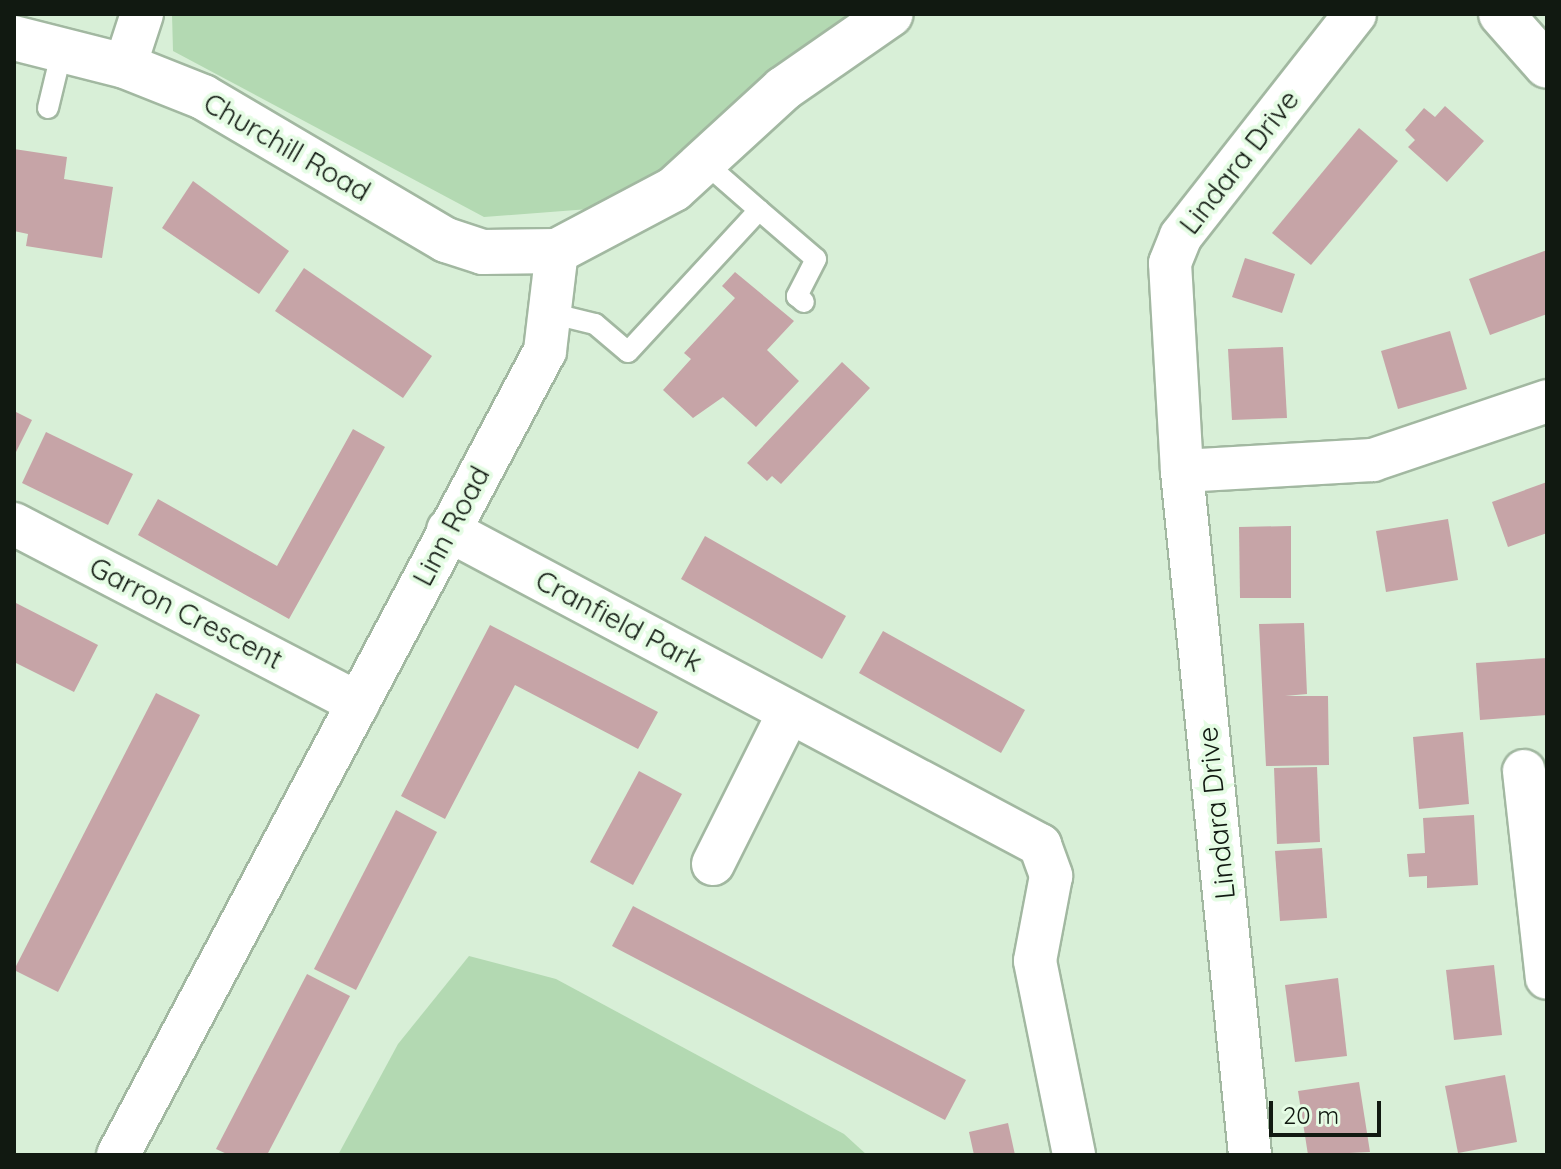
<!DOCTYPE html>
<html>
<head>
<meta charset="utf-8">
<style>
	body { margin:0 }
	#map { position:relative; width:1561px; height:1169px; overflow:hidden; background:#d8efd7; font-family:Quicksand,sans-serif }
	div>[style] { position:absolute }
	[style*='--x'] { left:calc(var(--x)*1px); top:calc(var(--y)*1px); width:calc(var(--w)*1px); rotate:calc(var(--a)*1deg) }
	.green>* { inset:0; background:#b3d9b2 }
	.building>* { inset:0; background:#c6a4a7 }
	.roads { filter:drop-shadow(2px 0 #a2b8a1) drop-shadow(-2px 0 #a2b8a1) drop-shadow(0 2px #a2b8a1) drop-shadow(0 -2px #a2b8a1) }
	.lane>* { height:20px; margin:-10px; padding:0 10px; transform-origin:10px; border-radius:10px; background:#fff }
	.street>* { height:42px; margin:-21px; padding:0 21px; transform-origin:21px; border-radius:21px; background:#fff }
	.secondary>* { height:44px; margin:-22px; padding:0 22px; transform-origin:22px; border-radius:22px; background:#fff }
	span { translate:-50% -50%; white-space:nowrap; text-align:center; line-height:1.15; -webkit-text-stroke:8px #e5fce4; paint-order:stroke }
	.street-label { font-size:28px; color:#111911 }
	.frame { position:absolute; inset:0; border:16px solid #111911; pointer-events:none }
	.scale { position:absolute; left:1269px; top:1101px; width:112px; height:36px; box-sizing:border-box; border:4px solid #111911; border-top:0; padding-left:10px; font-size:24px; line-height:28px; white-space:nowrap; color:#111911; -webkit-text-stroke:6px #e5fce4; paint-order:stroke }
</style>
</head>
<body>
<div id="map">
	<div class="green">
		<i style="clip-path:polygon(172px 14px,850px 14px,721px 114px,671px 165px,602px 208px,484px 217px,173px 51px)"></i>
		<i style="clip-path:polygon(469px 956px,556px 979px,844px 1134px,867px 1155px,338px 1155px,398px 1044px)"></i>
	</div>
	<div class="building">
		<i style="clip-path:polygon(1445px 106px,1484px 141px,1447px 182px,1408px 147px,1415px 140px,1405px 130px,1424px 108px,1435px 117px)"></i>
		<i style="clip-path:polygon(1359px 128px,1398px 161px,1311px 265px,1272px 233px)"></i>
		<i style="clip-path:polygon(14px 149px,67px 157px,64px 179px,113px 187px,102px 258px,26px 246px,28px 234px,14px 231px)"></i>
		<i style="clip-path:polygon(193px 181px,289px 251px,259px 294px,162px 228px)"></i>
		<i style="clip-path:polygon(1547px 250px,1547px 314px,1490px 335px,1469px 279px)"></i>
		<i style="clip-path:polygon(1245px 258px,1295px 274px,1282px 313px,1232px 297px)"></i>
		<i style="clip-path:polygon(304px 268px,432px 356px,403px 398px,275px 311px)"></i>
		<i style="clip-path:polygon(735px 272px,794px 321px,767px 350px,799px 381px,756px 427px,723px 397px,693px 418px,663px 390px,691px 359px,684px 353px,735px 298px,722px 286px)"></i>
		<i style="clip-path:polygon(1450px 331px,1467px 389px,1398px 409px,1381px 351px)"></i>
		<i style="clip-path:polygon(1283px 347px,1287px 418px,1232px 420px,1228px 349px)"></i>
		<i style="clip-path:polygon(842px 362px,870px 388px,781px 484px,772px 476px,767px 481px,747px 463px)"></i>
		<i style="clip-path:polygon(14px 411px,32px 420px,14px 456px)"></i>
		<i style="clip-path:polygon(353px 429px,385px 447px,289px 619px,138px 535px,158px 499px,277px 566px)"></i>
		<i style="clip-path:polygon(46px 432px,133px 474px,108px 525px,22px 483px)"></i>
		<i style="clip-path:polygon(1547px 482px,1547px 533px,1508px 547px,1492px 502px)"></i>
		<i style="clip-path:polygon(1448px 519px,1458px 580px,1386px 592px,1376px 531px)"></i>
		<i style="clip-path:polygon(1291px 526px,1291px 598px,1240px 598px,1239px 527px)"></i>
		<i style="clip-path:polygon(705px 536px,846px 616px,822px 659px,681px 579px)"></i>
		<i style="clip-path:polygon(14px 602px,98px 645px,74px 692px,14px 662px)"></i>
		<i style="clip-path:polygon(1304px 623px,1307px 694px,1285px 696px,1328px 696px,1329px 765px,1266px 766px,1259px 624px)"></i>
		<i style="clip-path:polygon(490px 625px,658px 712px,638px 749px,515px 685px,445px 819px,401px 796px)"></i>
		<i style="clip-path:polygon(883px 631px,1025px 710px,1001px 753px,859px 673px)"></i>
		<i style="clip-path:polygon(1547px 658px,1547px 715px,1480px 720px,1476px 663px)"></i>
		<i style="clip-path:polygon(156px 693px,200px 715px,58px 992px,14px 970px)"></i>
		<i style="clip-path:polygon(1463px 732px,1469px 804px,1419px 809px,1413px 737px)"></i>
		<i style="clip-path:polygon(1317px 767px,1320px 842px,1277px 844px,1274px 768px)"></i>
		<i style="clip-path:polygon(639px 771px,682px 794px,633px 885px,590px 862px)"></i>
		<i style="clip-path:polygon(396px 810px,437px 832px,356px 990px,314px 969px)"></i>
		<i style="clip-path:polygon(1474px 815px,1478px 885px,1427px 888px,1427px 876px,1409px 877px,1407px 854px,1425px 853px,1423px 818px)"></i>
		<i style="clip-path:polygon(1322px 848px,1327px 918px,1280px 921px,1275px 851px)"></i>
		<i style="clip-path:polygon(633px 906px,966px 1080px,945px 1120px,612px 946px)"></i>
		<i style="clip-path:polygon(1494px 965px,1502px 1035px,1454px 1040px,1446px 970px)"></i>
		<i style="clip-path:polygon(307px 974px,350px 996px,267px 1155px,229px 1155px,216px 1149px)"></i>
		<i style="clip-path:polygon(1338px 978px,1347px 1056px,1295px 1062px,1285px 985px)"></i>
		<i style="clip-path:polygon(1505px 1075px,1517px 1142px,1458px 1153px,1445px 1086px)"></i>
		<i style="clip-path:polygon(1359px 1082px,1370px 1152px,1308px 1155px,1298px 1091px)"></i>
		<i style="clip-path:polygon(1008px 1123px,1015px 1155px,974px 1155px,969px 1132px)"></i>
	</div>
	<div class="roads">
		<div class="lane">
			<i style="--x:48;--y:108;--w:60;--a:-76.4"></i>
			<i style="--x:759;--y:210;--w:75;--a:40.7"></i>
			<i style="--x:816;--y:259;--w:42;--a:117.2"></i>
			<i style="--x:797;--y:296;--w:9;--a:41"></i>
			<i style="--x:554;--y:314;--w:42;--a:13.7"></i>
			<i style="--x:595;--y:324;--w:43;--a:40.3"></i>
			<i style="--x:628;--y:352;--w:193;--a:-47.3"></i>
			<i style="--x:759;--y:210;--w:73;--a:-138.9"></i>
		</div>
		<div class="street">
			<i style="--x:125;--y:66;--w:55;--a:-71.9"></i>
			<i style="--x:1182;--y:471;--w:191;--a:-3.3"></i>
			<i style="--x:1373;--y:460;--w:184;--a:-18.7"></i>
			<i style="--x:14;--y:524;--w:388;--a:27.5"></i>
			<i style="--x:448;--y:530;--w:671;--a:28.02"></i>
			<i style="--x:1040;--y:845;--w:33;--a:70"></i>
			<i style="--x:1051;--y:876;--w:86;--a:100.7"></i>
			<i style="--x:1035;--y:961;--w:198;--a:78.6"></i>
			<i style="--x:1524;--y:771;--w:208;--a:83.7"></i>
			<i style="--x:713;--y:864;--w:170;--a:-63.4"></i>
			<i style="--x:118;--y:1155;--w:910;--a:-62.03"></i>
			<i style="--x:545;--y:351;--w:101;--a:-83.2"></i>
			<i style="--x:1250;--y:1155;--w:687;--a:-95.68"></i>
			<i style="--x:1182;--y:471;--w:208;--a:-93.3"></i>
			<i style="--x:1170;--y:263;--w:29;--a:-68"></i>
			<i style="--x:1181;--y:236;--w:282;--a:-51.9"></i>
		</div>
		<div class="secondary">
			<i style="--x:1501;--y:14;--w:69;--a:48.5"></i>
			<i style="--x:14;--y:38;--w:114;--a:14.2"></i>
			<i style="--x:125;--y:66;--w:84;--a:21.7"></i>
			<i style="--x:203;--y:97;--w:282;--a:30.5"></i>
			<i style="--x:446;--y:240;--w:39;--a:18"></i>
			<i style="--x:483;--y:252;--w:74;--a:-0.8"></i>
			<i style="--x:557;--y:251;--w:132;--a:-27.9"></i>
			<i style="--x:674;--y:189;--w:148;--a:-42.5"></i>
			<i style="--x:783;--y:89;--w:131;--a:-34.8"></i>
		</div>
	</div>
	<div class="street-label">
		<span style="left:287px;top:147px;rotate:30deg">Churchill Road</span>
		<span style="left:1239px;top:162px;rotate:-52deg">Lindara Drive</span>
		<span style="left:451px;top:526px;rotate:-62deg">Linn Road</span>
		<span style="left:186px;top:613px;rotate:27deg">Garron Crescent</span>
		<span style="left:619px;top:621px;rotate:28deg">Cranfield Park</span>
		<span style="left:1216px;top:813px;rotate:-96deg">Lindara Drive</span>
	</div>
	<div class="frame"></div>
	<div class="scale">20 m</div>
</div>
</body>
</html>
